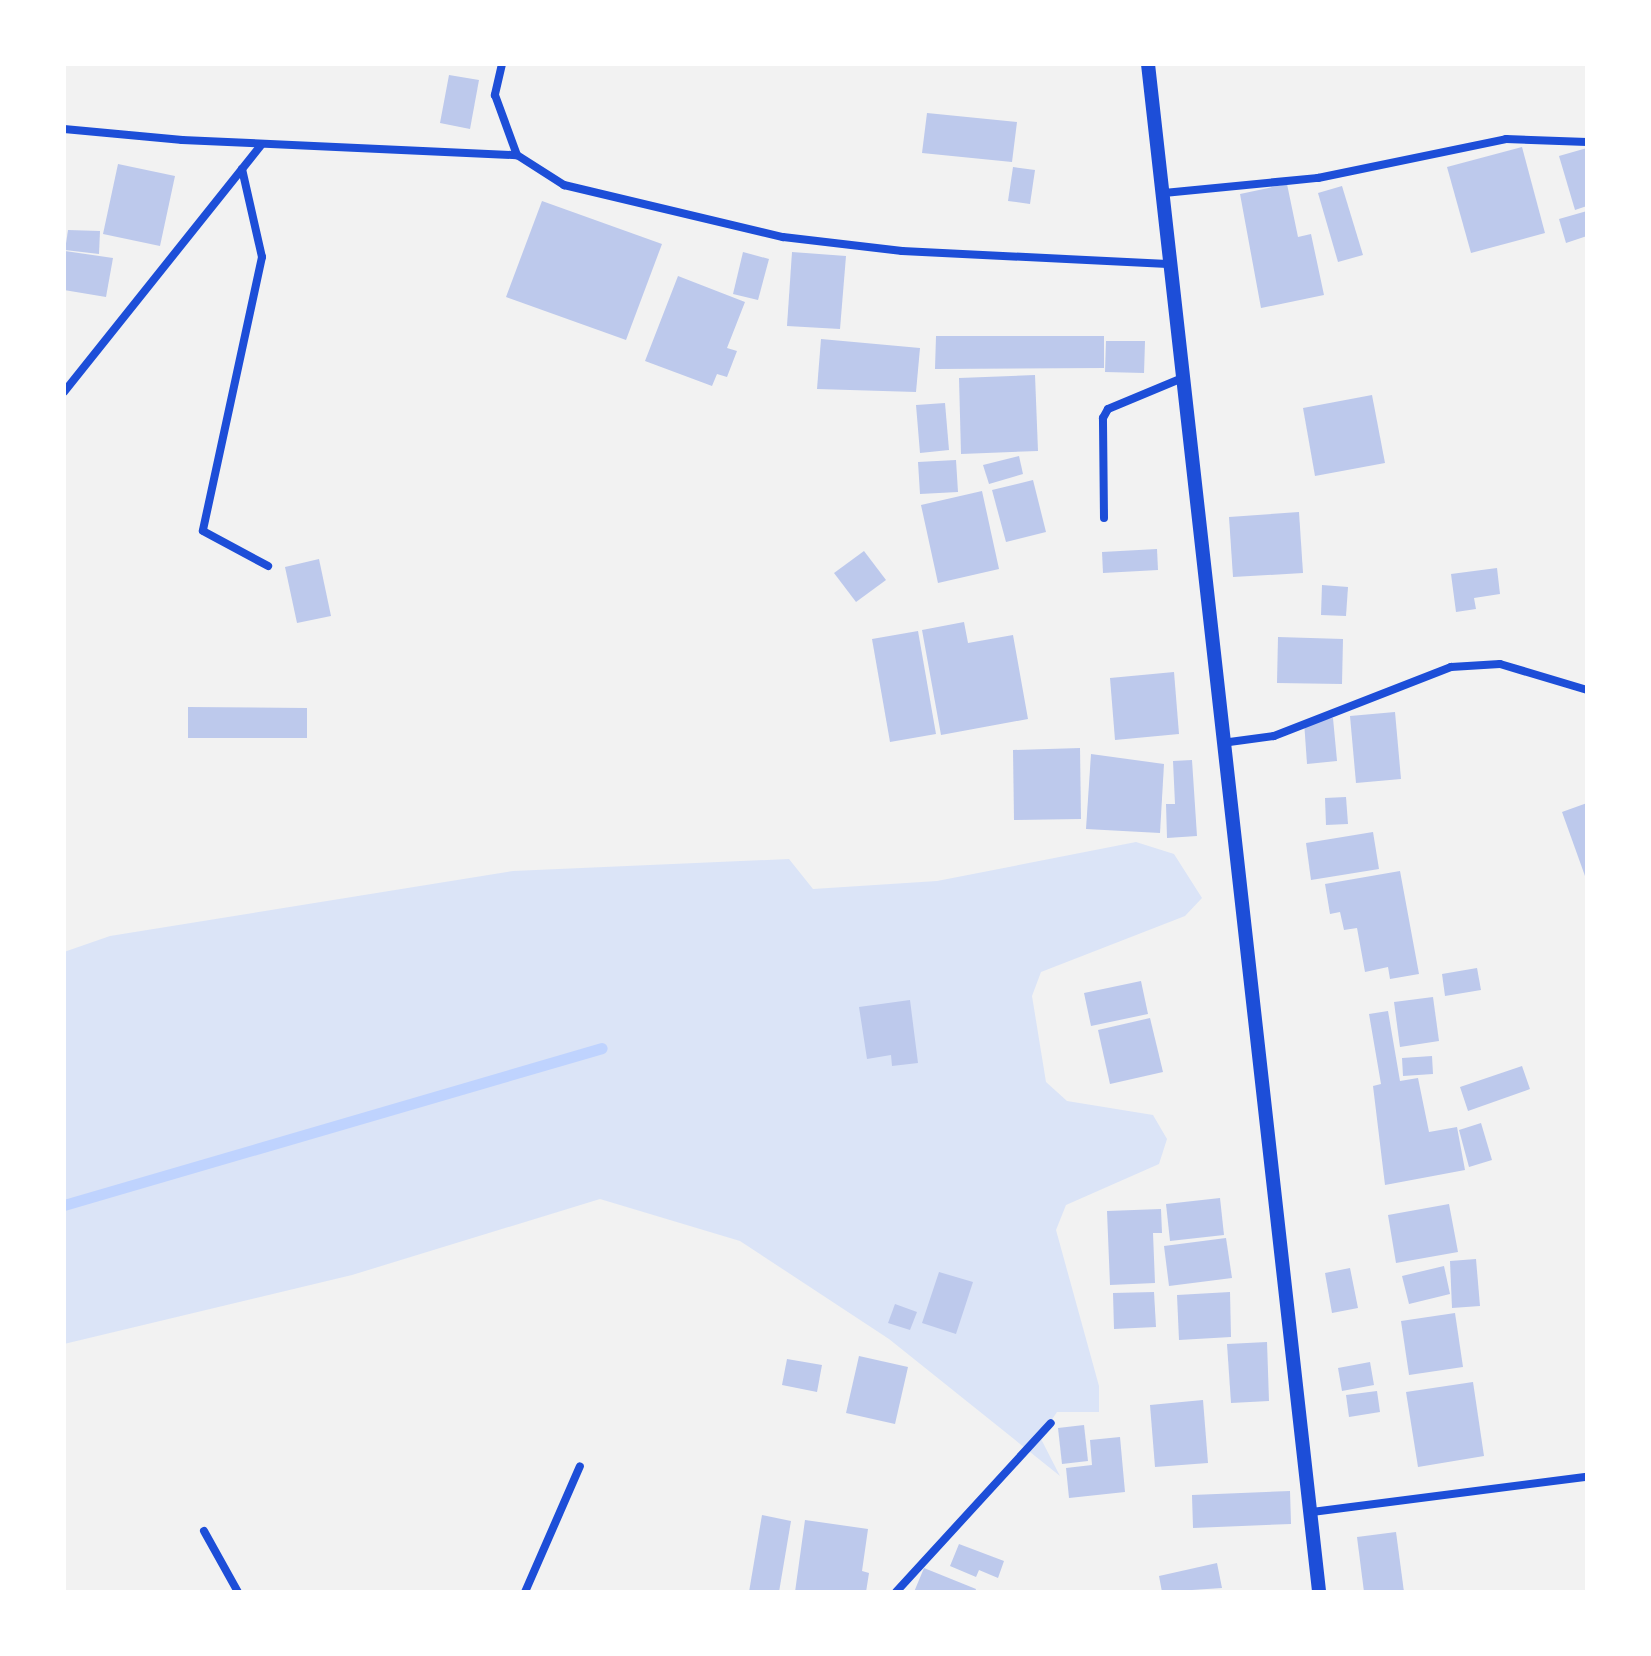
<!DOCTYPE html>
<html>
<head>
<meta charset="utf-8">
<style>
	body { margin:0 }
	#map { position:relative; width:1651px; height:1656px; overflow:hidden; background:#f2f2f2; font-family:"IBM Plex Sans",sans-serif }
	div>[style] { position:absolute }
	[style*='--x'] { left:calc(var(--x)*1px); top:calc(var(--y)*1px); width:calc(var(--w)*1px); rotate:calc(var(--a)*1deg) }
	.green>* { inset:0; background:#dbe4f7 }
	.stream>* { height:11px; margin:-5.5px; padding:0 5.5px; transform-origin:5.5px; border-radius:5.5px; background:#bfd3fe }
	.building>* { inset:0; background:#bdc9ec }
	.minor>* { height:8px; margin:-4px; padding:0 4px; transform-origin:4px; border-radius:4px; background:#1d4ed8 }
	.tertiary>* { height:14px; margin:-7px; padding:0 7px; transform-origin:7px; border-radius:7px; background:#1d4ed8 }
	span { translate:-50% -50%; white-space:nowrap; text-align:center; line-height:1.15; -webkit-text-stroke:6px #fff; paint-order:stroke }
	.frame { position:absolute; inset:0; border:66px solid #fff; pointer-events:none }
</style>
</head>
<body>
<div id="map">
	<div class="green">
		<i style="clip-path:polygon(1136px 842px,1174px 854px,1202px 898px,1185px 916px,1041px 972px,1032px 996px,1046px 1082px,1067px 1101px,1153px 1115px,1167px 1139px,1159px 1164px,1066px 1205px,1056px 1230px,1099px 1386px,1099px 1412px,1057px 1412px,1040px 1437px,1060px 1476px,889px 1339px,740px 1241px,600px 1199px,352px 1275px,64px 1344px,64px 952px,110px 936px,513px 871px,789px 859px,813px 889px,937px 881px)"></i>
	</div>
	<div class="stream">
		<i style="--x:64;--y:1205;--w:560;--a:-16.27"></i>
	</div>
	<div class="building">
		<i style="clip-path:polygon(449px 75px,479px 80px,470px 129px,440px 123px)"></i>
		<i style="clip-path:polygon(927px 113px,1017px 122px,1012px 162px,922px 153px)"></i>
		<i style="clip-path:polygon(1522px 147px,1545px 233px,1471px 253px,1447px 167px)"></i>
		<i style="clip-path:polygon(1587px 148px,1587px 206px,1575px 210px,1559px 156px)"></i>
		<i style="clip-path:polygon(118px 164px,175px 176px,160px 246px,103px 234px)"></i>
		<i style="clip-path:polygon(1013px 167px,1035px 170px,1030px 204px,1008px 201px)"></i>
		<i style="clip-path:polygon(1287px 184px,1298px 237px,1311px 234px,1324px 295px,1261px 308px,1240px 194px)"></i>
		<i style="clip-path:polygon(1342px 186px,1363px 255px,1338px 262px,1318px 193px)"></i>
		<i style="clip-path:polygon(542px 201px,662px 244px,626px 340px,506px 297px)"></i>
		<i style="clip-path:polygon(1587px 211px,1587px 236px,1566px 243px,1559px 219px)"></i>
		<i style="clip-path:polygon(68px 230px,100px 231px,99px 254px,65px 250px)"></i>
		<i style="clip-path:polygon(65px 251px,113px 258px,106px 297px,64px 290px)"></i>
		<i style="clip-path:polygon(743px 252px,769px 259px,758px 300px,733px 294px)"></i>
		<i style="clip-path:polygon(792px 252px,846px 256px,840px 329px,787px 326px)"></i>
		<i style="clip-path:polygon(678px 276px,745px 302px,727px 348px,737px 351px,727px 377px,717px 374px,712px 386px,645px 361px)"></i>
		<i style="clip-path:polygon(936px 336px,1104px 336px,1104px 368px,935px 369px)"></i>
		<i style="clip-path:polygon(821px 339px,920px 348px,916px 392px,817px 389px)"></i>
		<i style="clip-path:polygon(1106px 341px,1145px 341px,1144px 373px,1105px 372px)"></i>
		<i style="clip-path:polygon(1035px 375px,1038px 451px,961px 454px,959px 378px)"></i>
		<i style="clip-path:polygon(1372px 395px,1385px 463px,1315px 476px,1303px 408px)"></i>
		<i style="clip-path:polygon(945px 403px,949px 450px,920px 453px,916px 405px)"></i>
		<i style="clip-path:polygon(1019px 456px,1023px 474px,989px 484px,983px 465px)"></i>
		<i style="clip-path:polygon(956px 460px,958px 492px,920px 494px,918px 462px)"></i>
		<i style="clip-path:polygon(1033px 480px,1046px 532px,1006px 542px,992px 490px)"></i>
		<i style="clip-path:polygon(982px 491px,999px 569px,938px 583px,921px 505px)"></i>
		<i style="clip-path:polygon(1299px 512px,1303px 573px,1233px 577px,1229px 517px)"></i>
		<i style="clip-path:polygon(1157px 549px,1158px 570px,1103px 573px,1102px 552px)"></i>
		<i style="clip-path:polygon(864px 551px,886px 580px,856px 602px,834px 573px)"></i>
		<i style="clip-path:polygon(319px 559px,331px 616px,297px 623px,285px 567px)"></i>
		<i style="clip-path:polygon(1497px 568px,1500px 594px,1474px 598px,1476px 609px,1456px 612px,1451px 574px)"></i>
		<i style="clip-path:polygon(1322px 585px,1348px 587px,1346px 616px,1321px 615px)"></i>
		<i style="clip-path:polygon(964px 622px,968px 643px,1013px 635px,1028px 719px,941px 735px,922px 630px)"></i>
		<i style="clip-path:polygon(918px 631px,936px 734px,890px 742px,872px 639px)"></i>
		<i style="clip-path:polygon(1278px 637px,1343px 639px,1342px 684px,1277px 683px)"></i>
		<i style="clip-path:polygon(1174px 672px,1179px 734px,1115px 740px,1110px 678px)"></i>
		<i style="clip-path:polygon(188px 707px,307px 708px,307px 738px,188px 738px)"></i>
		<i style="clip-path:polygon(1395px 712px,1401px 779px,1356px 783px,1350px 716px)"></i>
		<i style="clip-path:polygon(1333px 718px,1337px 761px,1307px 764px,1304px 721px)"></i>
		<i style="clip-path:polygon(1080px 748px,1081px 819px,1014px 820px,1013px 750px)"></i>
		<i style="clip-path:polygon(1091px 754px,1164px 764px,1160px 833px,1086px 829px)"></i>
		<i style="clip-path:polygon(1192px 760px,1197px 836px,1167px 838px,1166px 804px,1175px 804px,1173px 761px)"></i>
		<i style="clip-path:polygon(1346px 797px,1348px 824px,1326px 825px,1325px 798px)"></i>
		<i style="clip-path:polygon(1587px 803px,1587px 875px,1585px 876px,1562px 812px)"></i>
		<i style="clip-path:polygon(1373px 832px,1379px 869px,1311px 880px,1306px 843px)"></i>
		<i style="clip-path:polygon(1400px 871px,1419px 974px,1390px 979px,1388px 967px,1365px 972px,1357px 928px,1344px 930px,1340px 912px,1330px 914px,1325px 884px)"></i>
		<i style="clip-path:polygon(1477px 968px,1481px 990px,1445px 996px,1442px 974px)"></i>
		<i style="clip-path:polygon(1141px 981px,1148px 1014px,1091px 1026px,1084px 993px)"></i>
		<i style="clip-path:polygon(1433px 997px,1439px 1041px,1400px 1047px,1394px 1002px)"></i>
		<i style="clip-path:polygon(910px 1000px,918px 1063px,892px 1066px,891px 1055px,867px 1059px,859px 1007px)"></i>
		<i style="clip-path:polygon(1388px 1011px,1400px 1081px,1418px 1078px,1429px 1132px,1457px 1127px,1465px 1170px,1385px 1185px,1373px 1086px,1381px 1084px,1369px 1014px)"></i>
		<i style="clip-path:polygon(1150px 1018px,1163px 1072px,1110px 1084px,1098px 1030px)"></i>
		<i style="clip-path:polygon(1432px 1056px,1433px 1074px,1403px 1076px,1402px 1058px)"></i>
		<i style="clip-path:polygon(1522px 1066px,1530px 1089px,1468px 1111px,1460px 1087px)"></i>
		<i style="clip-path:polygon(1481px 1123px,1492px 1160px,1469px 1167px,1459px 1130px)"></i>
		<i style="clip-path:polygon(1220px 1198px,1224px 1235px,1170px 1241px,1166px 1204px)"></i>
		<i style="clip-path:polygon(1449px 1204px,1458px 1252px,1396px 1263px,1388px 1215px)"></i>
		<i style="clip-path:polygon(1161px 1209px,1162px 1233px,1153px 1233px,1155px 1283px,1110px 1285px,1107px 1211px)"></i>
		<i style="clip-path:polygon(1226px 1238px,1232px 1278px,1169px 1286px,1164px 1246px)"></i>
		<i style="clip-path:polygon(1476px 1259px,1480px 1306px,1452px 1308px,1450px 1261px)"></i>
		<i style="clip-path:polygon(1444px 1266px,1450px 1294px,1409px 1304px,1402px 1276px)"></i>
		<i style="clip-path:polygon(1350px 1268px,1358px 1308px,1332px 1313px,1325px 1273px)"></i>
		<i style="clip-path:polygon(939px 1272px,973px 1282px,956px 1334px,922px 1323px)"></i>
		<i style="clip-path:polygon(1154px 1292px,1156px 1327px,1114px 1329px,1113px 1293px)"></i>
		<i style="clip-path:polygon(1230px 1292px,1231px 1337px,1179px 1340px,1177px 1295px)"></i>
		<i style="clip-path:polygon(895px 1304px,917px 1312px,910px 1330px,888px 1323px)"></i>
		<i style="clip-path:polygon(1455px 1313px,1463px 1367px,1409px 1375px,1401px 1321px)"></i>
		<i style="clip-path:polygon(1267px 1342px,1269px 1401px,1231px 1403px,1227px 1344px)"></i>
		<i style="clip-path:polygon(859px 1356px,908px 1367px,895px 1424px,846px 1413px)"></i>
		<i style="clip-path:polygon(787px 1359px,822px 1365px,817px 1392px,782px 1385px)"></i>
		<i style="clip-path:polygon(1370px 1362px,1374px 1385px,1342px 1391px,1338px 1368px)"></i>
		<i style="clip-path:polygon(1473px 1382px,1484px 1456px,1418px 1467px,1406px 1392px)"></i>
		<i style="clip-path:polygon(1377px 1391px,1380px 1412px,1349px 1417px,1346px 1395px)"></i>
		<i style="clip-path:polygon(1203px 1400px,1208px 1463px,1155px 1467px,1150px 1405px)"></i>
		<i style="clip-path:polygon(1084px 1425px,1088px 1461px,1062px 1464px,1058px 1428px)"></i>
		<i style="clip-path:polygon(1120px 1437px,1125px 1492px,1069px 1498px,1066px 1468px,1092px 1465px,1090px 1440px)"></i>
		<i style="clip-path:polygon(1290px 1491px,1291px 1524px,1193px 1528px,1192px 1495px)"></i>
		<i style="clip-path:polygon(762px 1515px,791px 1521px,779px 1592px,749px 1592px)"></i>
		<i style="clip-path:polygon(805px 1520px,868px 1529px,862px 1571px,869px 1573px,866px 1592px,795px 1592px)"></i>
		<i style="clip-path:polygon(1396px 1532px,1404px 1592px,1364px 1592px,1357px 1537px)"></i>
		<i style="clip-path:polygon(959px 1544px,1004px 1561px,998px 1578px,979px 1570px,976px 1577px,950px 1566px)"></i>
		<i style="clip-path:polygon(1217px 1563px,1222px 1588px,1162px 1592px,1159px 1576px)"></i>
		<i style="clip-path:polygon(924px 1568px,976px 1589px,975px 1592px,914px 1592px)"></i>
	</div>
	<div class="minor">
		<i style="--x:502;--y:64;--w:32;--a:103"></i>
		<i style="--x:495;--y:95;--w:64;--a:69.9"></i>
		<i style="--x:64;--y:129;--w:119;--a:5.3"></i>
		<i style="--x:182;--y:140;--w:335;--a:2.6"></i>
		<i style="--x:517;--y:155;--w:56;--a:32.6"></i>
		<i style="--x:564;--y:185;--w:225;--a:13.4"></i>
		<i style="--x:783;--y:237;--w:120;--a:6.7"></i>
		<i style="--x:902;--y:251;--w:266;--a:2.8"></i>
		<i style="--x:242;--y:169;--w:90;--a:77.2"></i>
		<i style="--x:262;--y:257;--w:280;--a:102.2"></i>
		<i style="--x:203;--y:531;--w:74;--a:28.3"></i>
		<i style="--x:1164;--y:193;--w:155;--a:-5.6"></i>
		<i style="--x:1318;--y:178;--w:192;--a:-11.7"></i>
		<i style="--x:1506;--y:139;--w:81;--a:2.1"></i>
		<i style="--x:64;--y:392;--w:317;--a:-51.4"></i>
		<i style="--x:1104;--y:518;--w:100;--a:-90.6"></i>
		<i style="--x:1103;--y:418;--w:10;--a:-61"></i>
		<i style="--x:1108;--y:409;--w:78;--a:-22.6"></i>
		<i style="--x:1222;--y:743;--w:52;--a:-7.7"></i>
		<i style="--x:1274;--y:736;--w:190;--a:-21.3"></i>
		<i style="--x:1451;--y:667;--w:49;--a:-3.5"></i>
		<i style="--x:1500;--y:664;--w:91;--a:16.6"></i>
		<i style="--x:1312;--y:1512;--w:277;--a:-7.3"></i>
		<i style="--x:204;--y:1531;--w:70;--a:60.9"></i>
		<i style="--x:525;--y:1592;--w:137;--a:-66.4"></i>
		<i style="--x:896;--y:1592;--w:229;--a:-47.5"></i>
	</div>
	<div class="tertiary">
		<i style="--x:1148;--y:64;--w:1538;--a:83.61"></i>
	</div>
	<div class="frame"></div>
</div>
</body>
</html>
